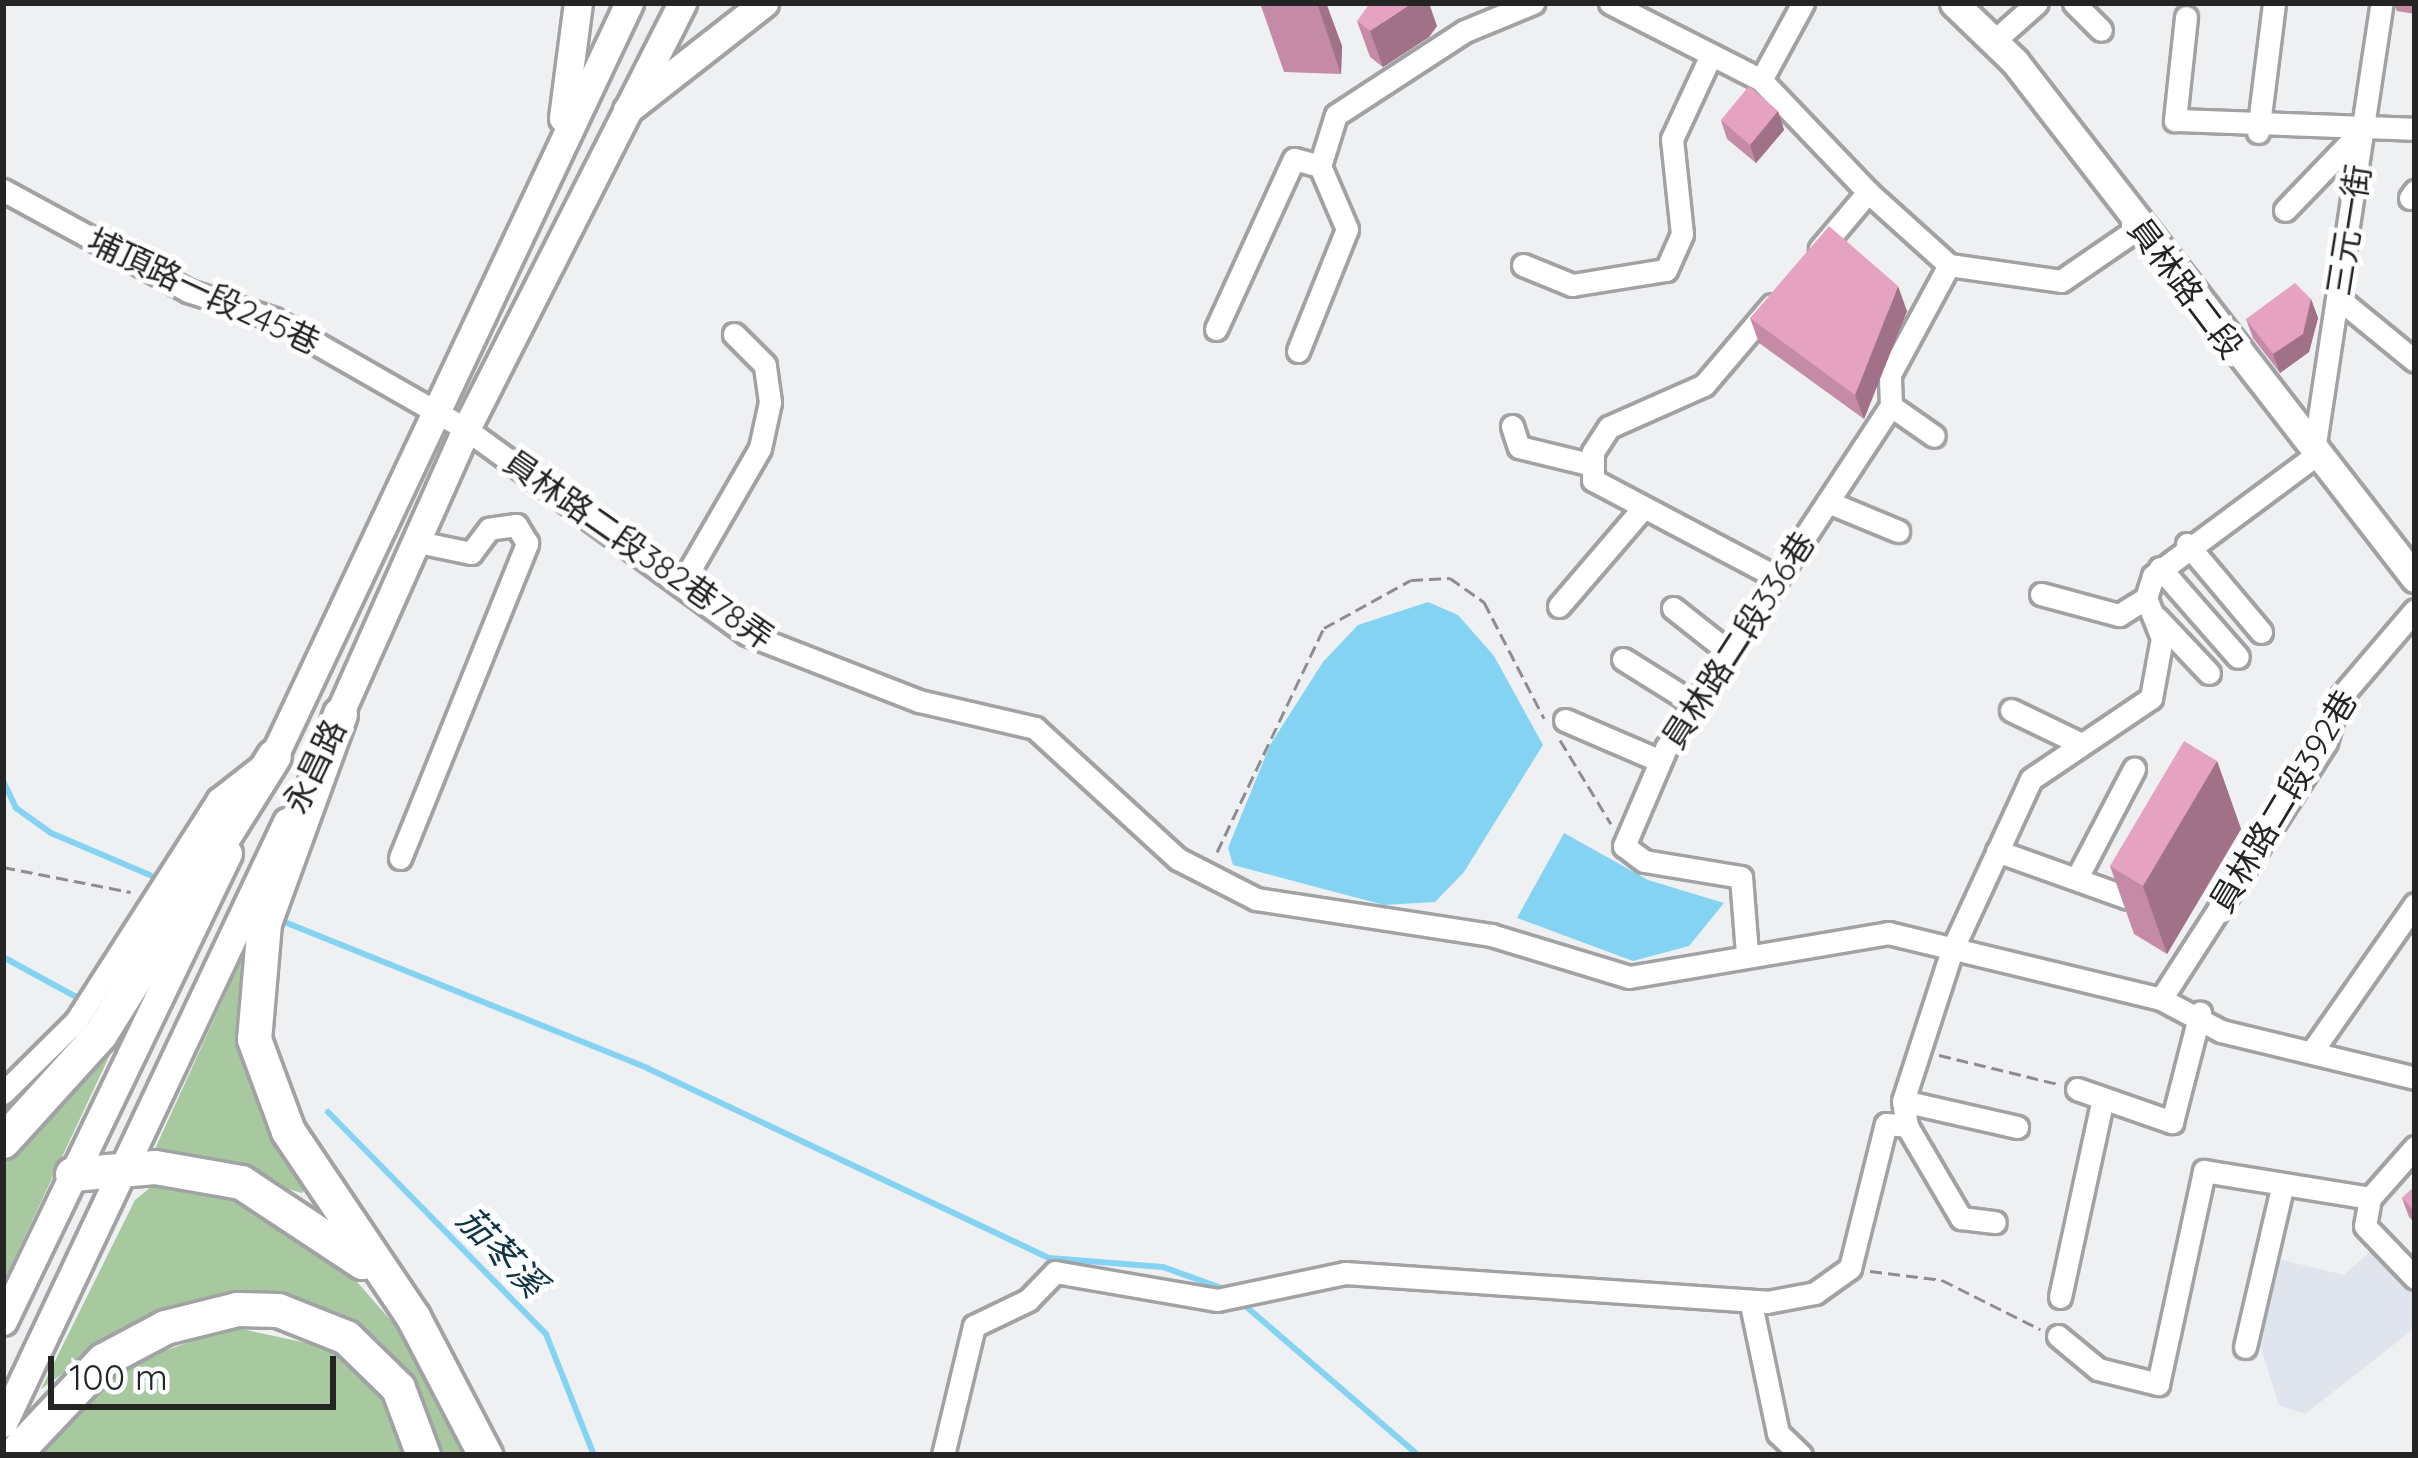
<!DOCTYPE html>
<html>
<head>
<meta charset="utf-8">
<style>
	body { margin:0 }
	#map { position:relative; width:2418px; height:1458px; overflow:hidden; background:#eff0f2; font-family:Quicksand,"Noto Sans TC",sans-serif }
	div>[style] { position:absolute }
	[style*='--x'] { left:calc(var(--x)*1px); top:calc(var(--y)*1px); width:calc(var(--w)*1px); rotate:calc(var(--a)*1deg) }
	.built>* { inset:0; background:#e0e4ed }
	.green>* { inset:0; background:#a8c8a0 }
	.water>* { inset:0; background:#85d3f2 }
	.stream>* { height:6px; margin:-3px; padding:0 3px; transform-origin:3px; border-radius:3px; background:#85d3f2 }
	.path>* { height:3px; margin-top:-1.5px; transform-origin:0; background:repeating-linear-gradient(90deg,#8d8d8f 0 12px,transparent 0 18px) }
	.roads { filter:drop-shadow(3px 0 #a1a2a4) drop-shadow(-3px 0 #a1a2a4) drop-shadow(0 3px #a1a2a4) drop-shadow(0 -3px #a1a2a4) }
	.minor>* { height:21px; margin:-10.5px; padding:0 10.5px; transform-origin:10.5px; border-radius:10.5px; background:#fff }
	.major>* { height:27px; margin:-13.5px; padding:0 13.5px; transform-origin:13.5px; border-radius:13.5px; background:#fff }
	.highway>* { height:33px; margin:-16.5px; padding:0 16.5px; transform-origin:16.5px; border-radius:16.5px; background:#fff }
	.wall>* { inset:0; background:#c58ba6 }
	.shaded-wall>* { inset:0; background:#a07187 }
	.building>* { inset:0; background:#e5a2c1 }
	span { translate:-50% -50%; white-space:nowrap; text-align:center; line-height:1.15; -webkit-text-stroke:10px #fdfeff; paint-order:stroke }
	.street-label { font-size:33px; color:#242425 }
	.water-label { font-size:36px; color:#103442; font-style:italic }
	.frame { position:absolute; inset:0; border:6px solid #242425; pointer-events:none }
	.scale { position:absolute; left:48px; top:1356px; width:288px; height:54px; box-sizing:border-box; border:6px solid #242425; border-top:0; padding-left:15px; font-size:36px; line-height:42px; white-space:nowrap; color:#242425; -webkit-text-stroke:9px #fdfeff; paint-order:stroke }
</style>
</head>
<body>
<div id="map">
	<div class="built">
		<i style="clip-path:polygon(2373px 1249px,2415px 1297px,2415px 1328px,2305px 1414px,2279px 1405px,2259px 1342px,2279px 1259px,2344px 1275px)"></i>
	</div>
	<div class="green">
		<i style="clip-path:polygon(248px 945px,249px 1071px,309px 1185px,302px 1193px,154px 1151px)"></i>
		<i style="clip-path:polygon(122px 1029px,3px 1283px,3px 1163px)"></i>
		<i style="clip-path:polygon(157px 1182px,252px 1204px,325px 1245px,399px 1330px,464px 1455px,437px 1455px,418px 1389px,378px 1339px,264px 1295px,135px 1322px,41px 1389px,135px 1200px)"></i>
		<i style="clip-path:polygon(232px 1327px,340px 1350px,390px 1405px,407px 1455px,29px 1455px,127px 1364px)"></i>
	</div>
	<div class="water">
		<i style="clip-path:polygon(1428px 602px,1458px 615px,1494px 656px,1543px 745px,1464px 872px,1435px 902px,1384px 905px,1233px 865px,1228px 848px,1270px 745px,1323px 662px,1358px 625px)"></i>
		<i style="clip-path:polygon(1564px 833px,1648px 880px,1724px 903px,1689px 946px,1633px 961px,1517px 918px)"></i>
	</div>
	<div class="stream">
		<i style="--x:3;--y:781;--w:30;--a:64"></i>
		<i style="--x:16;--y:808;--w:43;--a:35.5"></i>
		<i style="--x:51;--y:833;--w:108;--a:23"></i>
		<i style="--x:287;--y:923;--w:388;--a:21.9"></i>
		<i style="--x:647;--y:1068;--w:445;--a:25.3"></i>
		<i style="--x:1049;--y:1258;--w:114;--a:4.5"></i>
		<i style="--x:1163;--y:1267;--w:68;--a:19.8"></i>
		<i style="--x:3;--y:957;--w:88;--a:28.6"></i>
		<i style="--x:328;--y:1112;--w:311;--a:45.5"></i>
		<i style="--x:546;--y:1334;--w:130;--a:68.4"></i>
		<i style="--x:1242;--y:1303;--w:233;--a:40.8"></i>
	</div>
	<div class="path">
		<i style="--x:1560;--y:740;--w:98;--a:58.7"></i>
		<i style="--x:1217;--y:852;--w:248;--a:-64.5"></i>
		<i style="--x:1324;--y:628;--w:99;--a:-28.9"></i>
		<i style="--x:1411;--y:580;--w:39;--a:-3"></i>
		<i style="--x:1450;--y:578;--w:42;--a:35.2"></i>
		<i style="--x:1484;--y:602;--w:131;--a:62.7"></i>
		<i style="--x:3;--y:867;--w:130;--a:11.1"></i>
		<i style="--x:1939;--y:1055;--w:122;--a:13.7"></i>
		<i style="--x:1870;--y:1271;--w:73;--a:7.1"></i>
		<i style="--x:1942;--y:1280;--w:110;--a:26.6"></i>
	</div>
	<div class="roads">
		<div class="minor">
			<i style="--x:1610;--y:3;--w:169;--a:27"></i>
			<i style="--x:1803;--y:3;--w:88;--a:118.6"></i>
			<i style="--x:1761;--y:80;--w:155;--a:46.3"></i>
			<i style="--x:1868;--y:192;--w:75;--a:130.1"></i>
			<i style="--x:2074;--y:3;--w:38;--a:45"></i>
			<i style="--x:2186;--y:17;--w:104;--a:96.1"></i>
			<i style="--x:2175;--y:120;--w:240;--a:2.1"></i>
			<i style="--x:1994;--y:41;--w:57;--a:-41.5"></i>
			<i style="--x:2258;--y:132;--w:130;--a:-82.9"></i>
			<i style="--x:3;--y:190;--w:211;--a:28.6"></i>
			<i style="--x:188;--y:291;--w:90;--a:18"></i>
			<i style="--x:274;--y:319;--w:221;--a:29.8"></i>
			<i style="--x:466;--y:429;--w:348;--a:36.1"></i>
			<i style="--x:747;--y:634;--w:185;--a:21.3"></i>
			<i style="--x:919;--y:701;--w:119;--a:13.1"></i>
			<i style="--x:1035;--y:728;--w:194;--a:42.5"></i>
			<i style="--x:1178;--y:859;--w:88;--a:27.1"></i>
			<i style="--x:1256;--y:899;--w:238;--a:8.7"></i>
			<i style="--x:1491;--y:935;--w:144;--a:16.9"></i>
			<i style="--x:1629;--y:977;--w:263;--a:-9.6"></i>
			<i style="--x:1888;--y:933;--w:281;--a:13.6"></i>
			<i style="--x:2161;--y:999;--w:68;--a:28.1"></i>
			<i style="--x:2221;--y:1031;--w:200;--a:13.6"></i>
			<i style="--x:1868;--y:192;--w:109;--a:42"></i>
			<i style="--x:1949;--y:265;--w:113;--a:8.1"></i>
			<i style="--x:2061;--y:281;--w:96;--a:-34.4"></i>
			<i style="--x:2410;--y:198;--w:9;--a:-54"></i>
			<i style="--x:2285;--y:210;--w:115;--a:-46.1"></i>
			<i style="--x:1523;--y:265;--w:53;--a:22.2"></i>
			<i style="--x:1572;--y:285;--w:95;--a:-9.1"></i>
			<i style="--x:1666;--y:270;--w:39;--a:-66"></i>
			<i style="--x:1682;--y:234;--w:96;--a:-96"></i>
			<i style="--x:1672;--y:139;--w:93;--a:-65.1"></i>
			<i style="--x:2338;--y:298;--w:99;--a:39.3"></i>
			<i style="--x:1772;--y:305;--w:105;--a:130.4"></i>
			<i style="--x:1704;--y:385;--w:104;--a:156.1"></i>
			<i style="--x:1609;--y:427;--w:30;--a:123"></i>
			<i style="--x:1593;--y:452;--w:28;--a:90"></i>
			<i style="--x:1593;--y:480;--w:209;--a:27.9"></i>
			<i style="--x:1216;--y:329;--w:187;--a:-65.4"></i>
			<i style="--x:1294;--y:159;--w:27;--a:15"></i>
			<i style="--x:1298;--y:351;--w:131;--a:-68.1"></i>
			<i style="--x:1347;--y:229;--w:69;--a:-113.2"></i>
			<i style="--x:1320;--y:166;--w:53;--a:-72.6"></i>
			<i style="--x:1336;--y:115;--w:154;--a:-33.1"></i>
			<i style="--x:1465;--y:31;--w:74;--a:-22.4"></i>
			<i style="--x:1891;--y:406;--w:52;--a:34.9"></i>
			<i style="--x:1512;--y:426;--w:22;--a:72"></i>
			<i style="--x:1519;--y:447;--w:76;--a:13.7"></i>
			<i style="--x:1828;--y:502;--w:76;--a:22.5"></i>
			<i style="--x:2187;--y:544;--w:115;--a:49.9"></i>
			<i style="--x:2160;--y:568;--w:118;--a:48.8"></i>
			<i style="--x:681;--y:585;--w:158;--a:-60"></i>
			<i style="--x:760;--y:448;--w:47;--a:-77.7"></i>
			<i style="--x:770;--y:402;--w:37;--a:-98"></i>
			<i style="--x:765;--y:365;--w:44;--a:-135"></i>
			<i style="--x:2041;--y:594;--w:81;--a:15.1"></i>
			<i style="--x:2119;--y:615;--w:32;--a:-32"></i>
			<i style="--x:1559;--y:606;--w:129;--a:-49.4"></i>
			<i style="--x:1673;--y:608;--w:71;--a:38.2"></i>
			<i style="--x:2156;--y:617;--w:77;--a:46.6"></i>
			<i style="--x:1623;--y:659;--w:85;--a:32"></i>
			<i style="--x:2011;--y:710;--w:71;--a:25.8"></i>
			<i style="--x:1565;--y:720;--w:103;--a:23.3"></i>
			<i style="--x:1997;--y:851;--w:139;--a:19.7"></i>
			<i style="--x:400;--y:858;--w:340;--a:-68"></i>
			<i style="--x:527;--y:543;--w:21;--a:-121"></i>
			<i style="--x:516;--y:525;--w:27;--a:172"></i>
			<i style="--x:489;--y:529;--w:30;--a:127"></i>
			<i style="--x:471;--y:553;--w:54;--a:-168.3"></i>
			<i style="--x:2079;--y:874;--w:119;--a:-62.4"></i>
			<i style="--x:1747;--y:953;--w:76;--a:-94.5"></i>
			<i style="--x:1741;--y:877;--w:98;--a:-170.6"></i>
			<i style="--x:1644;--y:861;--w:25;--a:-143"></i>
			<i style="--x:1624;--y:846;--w:107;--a:-66.8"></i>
			<i style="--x:1666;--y:748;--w:409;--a:-56.7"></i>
			<i style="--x:1891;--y:406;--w:32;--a:-92"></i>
			<i style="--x:1890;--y:374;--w:124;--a:-61.6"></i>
			<i style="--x:2161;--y:999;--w:305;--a:-57.3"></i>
			<i style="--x:2326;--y:742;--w:44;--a:-74.1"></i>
			<i style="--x:2338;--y:700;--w:118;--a:-49.5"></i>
			<i style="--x:2313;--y:1050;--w:178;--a:-55.1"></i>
			<i style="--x:2077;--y:1089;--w:101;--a:19.2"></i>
			<i style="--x:2172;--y:1122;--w:113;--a:-75.6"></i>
			<i style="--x:3;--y:1093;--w:103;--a:-44.6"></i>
			<i style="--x:76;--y:1021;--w:264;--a:-57.4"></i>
			<i style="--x:218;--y:799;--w:52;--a:-38"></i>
			<i style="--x:1903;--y:1101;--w:117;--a:12.8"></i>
			<i style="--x:1907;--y:1126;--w:25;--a:-99"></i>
			<i style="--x:1903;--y:1101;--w:159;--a:-72"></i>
			<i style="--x:1952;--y:950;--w:188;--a:-65.2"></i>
			<i style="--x:2031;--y:779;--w:145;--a:-34"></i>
			<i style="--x:2151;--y:698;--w:61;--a:-79.6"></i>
			<i style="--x:2162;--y:638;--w:43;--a:-111.8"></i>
			<i style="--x:2146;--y:598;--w:23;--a:-72"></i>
			<i style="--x:2153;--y:576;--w:199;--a:-36.6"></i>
			<i style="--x:2313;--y:457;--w:459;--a:-81.4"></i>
			<i style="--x:2415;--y:1147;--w:68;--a:131.4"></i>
			<i style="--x:2370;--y:1198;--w:28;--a:100"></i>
			<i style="--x:2365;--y:1226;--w:72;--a:46.1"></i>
			<i style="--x:2060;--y:1297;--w:199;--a:-77.8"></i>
			<i style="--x:1751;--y:1304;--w:132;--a:78.2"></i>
			<i style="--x:1778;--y:1433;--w:32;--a:44"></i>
			<i style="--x:2058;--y:1336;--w:52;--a:39.5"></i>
			<i style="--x:2098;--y:1369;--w:62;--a:14"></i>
			<i style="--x:2158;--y:1384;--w:218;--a:-77.8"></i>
			<i style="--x:2204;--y:1171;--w:168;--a:9.2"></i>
			<i style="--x:2245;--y:1347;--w:167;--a:-76.9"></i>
			<i style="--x:943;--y:1455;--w:133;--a:-76.5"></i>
			<i style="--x:974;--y:1326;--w:60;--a:-25.7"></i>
			<i style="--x:1028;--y:1300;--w:39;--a:-46"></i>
			<i style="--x:1055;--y:1272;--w:164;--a:9.8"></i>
			<i style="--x:1217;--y:1300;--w:131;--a:-11.9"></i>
			<i style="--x:1345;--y:1273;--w:423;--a:3.9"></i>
			<i style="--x:1767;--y:1302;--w:49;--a:-10.6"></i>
			<i style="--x:1815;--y:1293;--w:43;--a:-35.5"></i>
			<i style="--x:1850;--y:1268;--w:148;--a:-76"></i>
			<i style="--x:1886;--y:1124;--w:21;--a:5"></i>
			<i style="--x:1907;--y:1126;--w:107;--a:59.6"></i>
			<i style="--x:1961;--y:1218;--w:34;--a:7"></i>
		</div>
		<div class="major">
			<i style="--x:1954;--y:3;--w:85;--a:44"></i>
			<i style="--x:2015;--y:62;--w:653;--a:52.22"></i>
			<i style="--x:627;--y:110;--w:174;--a:-38"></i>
			<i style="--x:563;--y:118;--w:116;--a:-82.6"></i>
			<i style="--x:333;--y:728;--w:327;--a:-66"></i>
			<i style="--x:466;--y:429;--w:478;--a:-63.1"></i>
			<i style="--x:265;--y:775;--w:854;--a:-64.76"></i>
			<i style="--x:3;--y:1321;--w:519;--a:-64.32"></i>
			<i style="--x:3;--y:1423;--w:665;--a:-64.71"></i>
		</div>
		<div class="highway">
			<i style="--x:340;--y:714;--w:222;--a:110"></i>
			<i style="--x:264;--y:923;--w:116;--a:94.9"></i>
			<i style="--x:254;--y:1039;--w:98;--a:69.7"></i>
			<i style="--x:288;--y:1131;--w:224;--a:56.1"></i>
			<i style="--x:413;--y:1317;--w:156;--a:62.4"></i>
			<i style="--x:3;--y:1141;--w:144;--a:-47.8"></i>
			<i style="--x:100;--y:1034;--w:328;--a:-58"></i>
			<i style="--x:72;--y:1174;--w:83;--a:-4.8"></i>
			<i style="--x:155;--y:1167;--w:87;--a:9.9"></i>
			<i style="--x:241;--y:1182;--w:145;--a:33.5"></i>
			<i style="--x:13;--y:1455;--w:131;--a:-46.5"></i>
			<i style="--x:103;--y:1360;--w:70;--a:-28"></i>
			<i style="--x:165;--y:1327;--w:74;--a:-14"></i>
			<i style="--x:237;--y:1309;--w:41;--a:1.4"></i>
			<i style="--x:278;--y:1310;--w:73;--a:21.7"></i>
			<i style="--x:346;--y:1337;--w:73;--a:44.4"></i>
			<i style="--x:398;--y:1388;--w:72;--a:69.5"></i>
		</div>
	</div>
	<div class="wall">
		<i style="clip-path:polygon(1260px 3px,1326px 3px,1342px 46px,1341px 74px,1284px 72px)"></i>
		<i style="clip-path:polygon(2394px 3px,2415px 3px,2415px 14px,2397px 11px)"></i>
		<i style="clip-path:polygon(1357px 21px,1437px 26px,1429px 37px,1383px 67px,1370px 57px)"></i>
		<i style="clip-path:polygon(1778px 111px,1784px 130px,1756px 163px,1727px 139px,1721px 120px)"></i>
		<i style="clip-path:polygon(2311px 299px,2318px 318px,2309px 352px,2280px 373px,2253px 338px,2246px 319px)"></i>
		<i style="clip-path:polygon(1907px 311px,1864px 419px,1759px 343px,1750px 318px)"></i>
		<i style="clip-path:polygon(2217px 761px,2241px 829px,2167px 954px,2134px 934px,2110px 866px)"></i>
		<i style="clip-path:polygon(2415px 1186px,2415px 1223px,2409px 1217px,2402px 1198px)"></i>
	</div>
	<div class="shaded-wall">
		<i style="clip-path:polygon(1317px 3px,1326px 3px,1342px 46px,1341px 74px)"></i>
		<i style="clip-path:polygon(1412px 3px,1429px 3px,1437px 26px,1429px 37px,1383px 67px,1370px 31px)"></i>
		<i style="clip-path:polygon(1778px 111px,1784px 130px,1756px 163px,1750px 145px)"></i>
		<i style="clip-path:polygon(1898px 286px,1907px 311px,1864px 419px,1855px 395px)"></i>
		<i style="clip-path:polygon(2311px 299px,2318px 318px,2309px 352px,2280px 373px,2273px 354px)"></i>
		<i style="clip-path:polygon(2217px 761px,2241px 829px,2167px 954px,2143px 886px)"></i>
	</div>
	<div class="building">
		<i style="clip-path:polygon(1260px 3px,1317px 3px,1317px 6px,1260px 5px)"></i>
		<i style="clip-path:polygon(1370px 3px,1412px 3px,1370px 31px,1357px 21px)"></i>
		<i style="clip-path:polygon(1749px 86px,1778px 111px,1750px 145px,1721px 120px)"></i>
		<i style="clip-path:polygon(1829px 226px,1898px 286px,1855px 395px,1750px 318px)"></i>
		<i style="clip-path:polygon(2295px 283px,2311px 299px,2303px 334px,2273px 354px,2246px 319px)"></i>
		<i style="clip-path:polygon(2184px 741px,2217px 761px,2143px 886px,2110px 866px)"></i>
		<i style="clip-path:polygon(2415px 1186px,2415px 1212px,2402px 1198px)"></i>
	</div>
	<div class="street-label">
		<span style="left:2348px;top:230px;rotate:-81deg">三元一街</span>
		<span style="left:2186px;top:288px;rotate:53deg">員林路二段</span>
		<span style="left:204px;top:291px;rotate:25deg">埔頂路一段245巷</span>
		<span style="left:639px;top:549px;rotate:35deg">員林路二段382巷78弄</span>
		<span style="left:1738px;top:640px;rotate:-57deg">員林路二段336巷</span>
		<span style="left:314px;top:766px;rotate:-64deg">永昌路</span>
		<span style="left:2283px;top:801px;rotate:-59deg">員林路二段392巷</span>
	</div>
	<div class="water-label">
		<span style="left:502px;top:1251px;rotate:46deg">茄苳溪</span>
	</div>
	<div class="frame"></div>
	<div class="scale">100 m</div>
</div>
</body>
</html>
